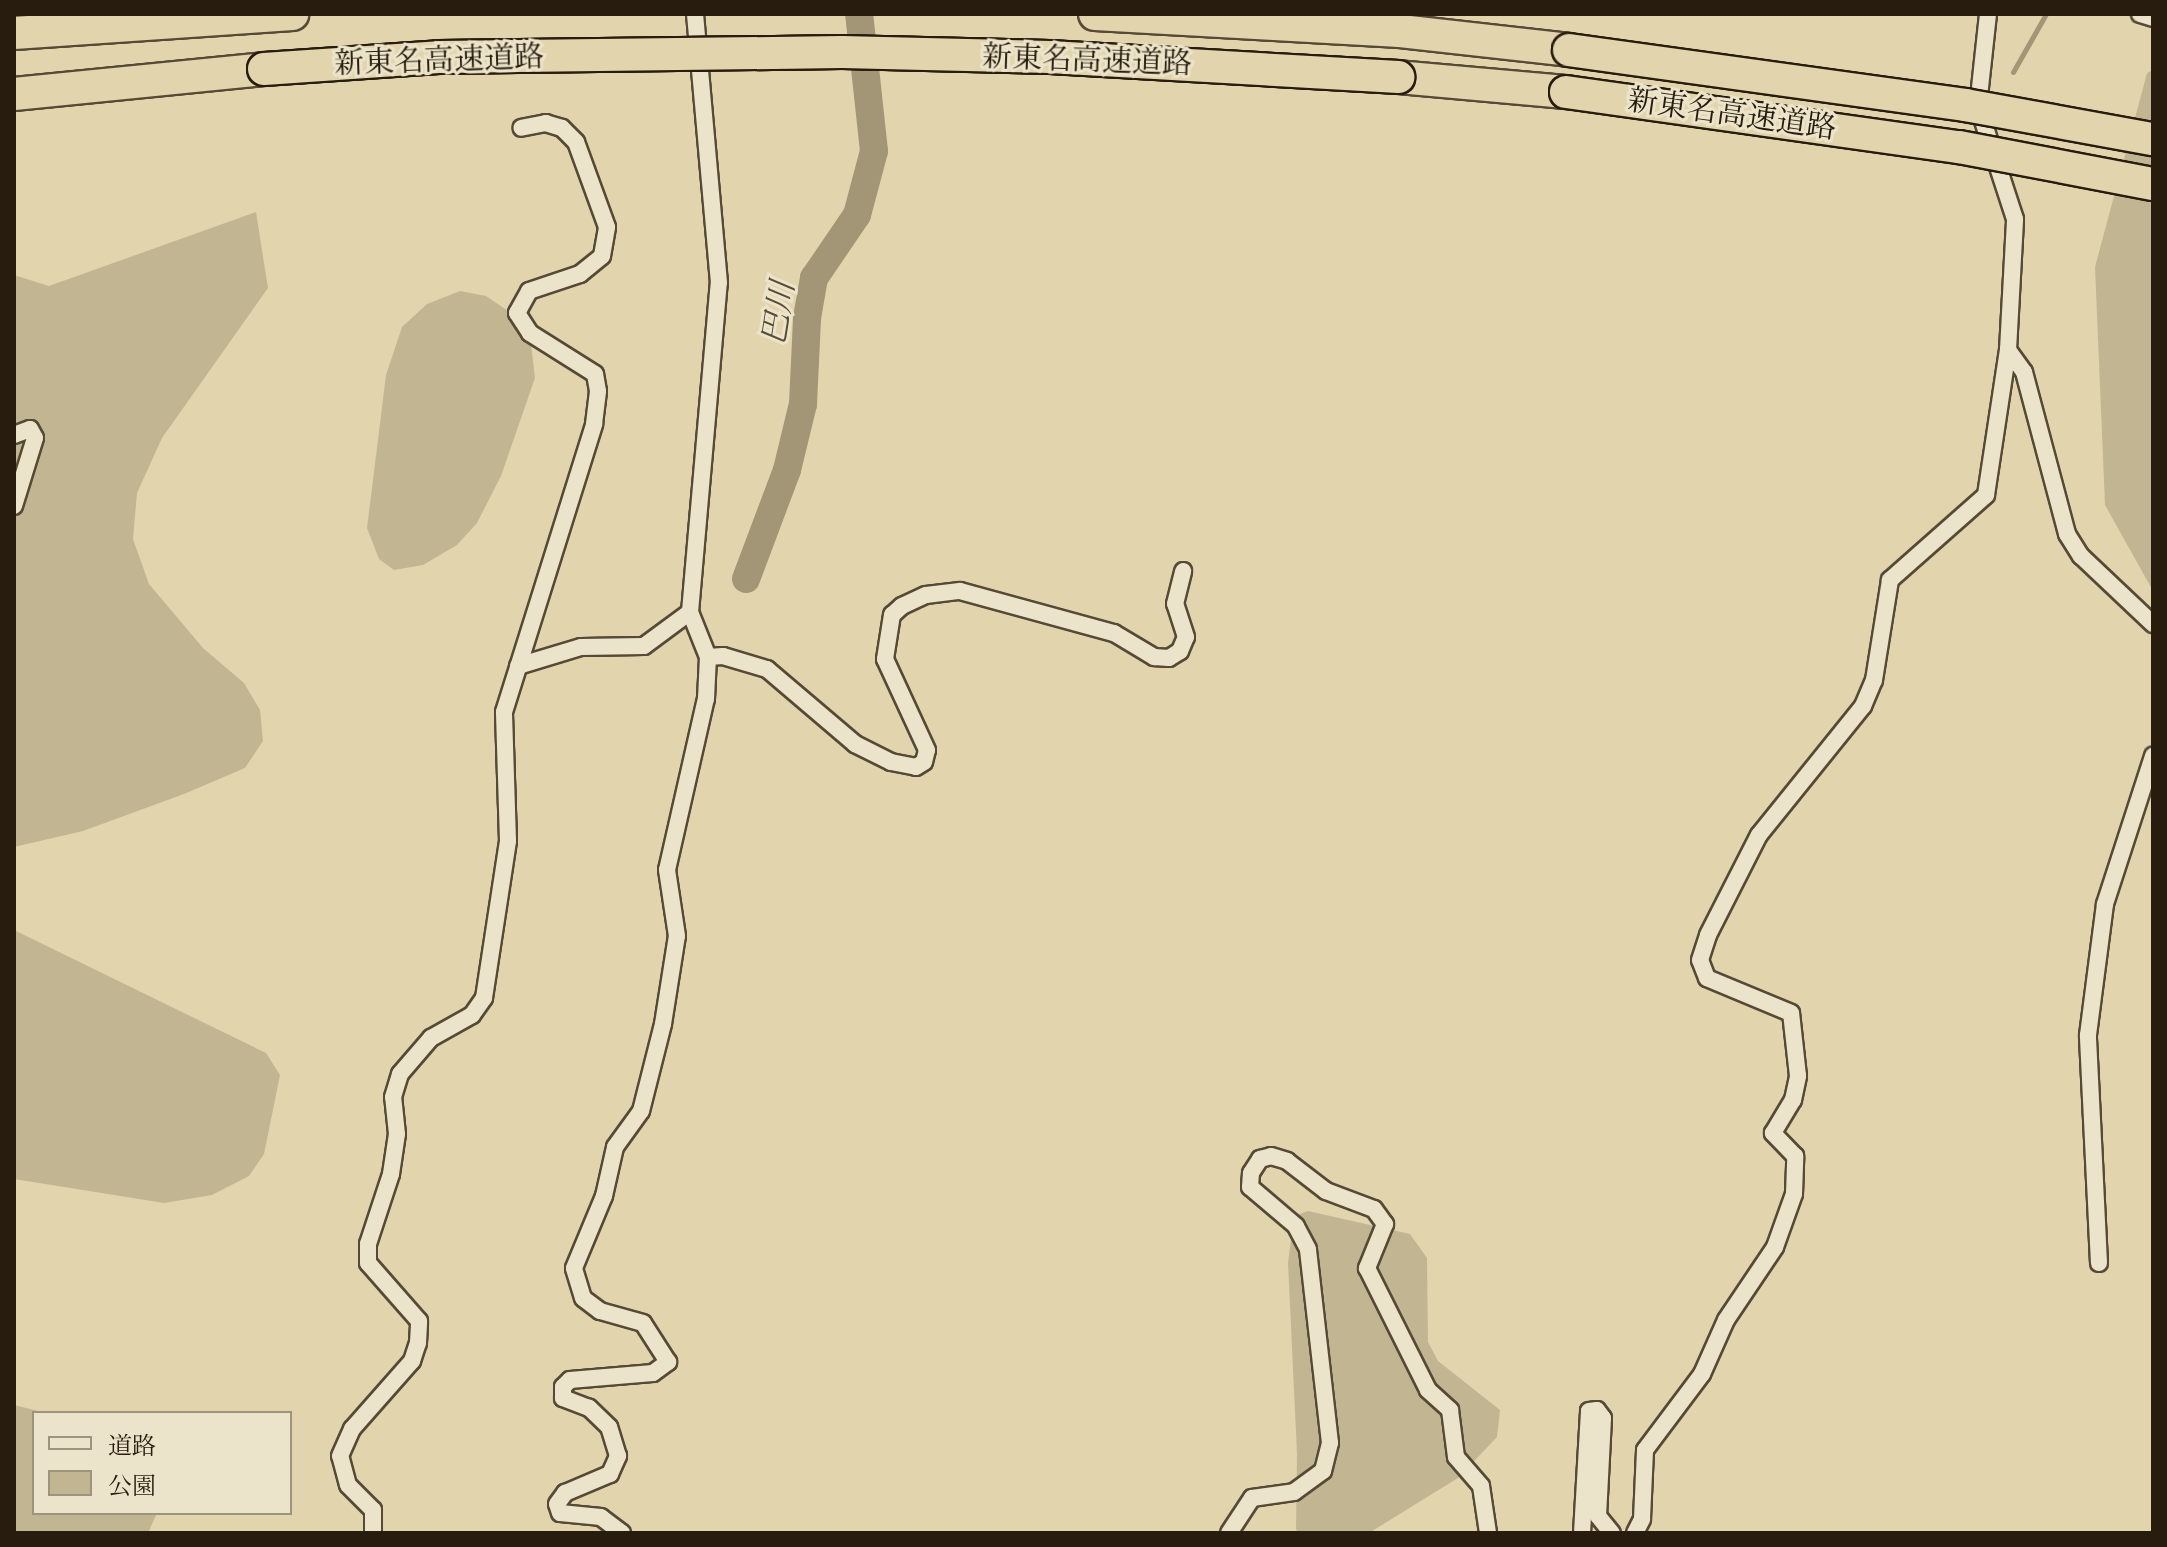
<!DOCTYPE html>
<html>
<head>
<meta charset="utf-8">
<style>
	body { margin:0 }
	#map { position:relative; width:2167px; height:1547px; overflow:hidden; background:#e2d5ad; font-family:"EB Garamond","Noto Serif JP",serif }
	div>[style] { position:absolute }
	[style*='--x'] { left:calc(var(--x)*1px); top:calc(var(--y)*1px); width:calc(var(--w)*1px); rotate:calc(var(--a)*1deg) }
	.green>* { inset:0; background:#c2b692 }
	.stream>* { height:5px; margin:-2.5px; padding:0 2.5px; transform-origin:2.5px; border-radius:2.5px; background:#a29677 }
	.river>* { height:28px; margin:-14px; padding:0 14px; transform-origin:14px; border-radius:14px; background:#a29677 }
	.roads { filter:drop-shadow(2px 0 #564a36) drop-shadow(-2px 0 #564a36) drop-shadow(0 2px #564a36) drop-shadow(0 -2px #564a36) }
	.minor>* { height:16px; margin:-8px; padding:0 8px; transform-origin:8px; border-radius:8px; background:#ece4ca }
	.motorway>* { height:32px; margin:-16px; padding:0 16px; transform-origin:16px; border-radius:16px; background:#e2d5ad }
	.bridges { filter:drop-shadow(2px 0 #271c0e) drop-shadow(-2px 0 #271c0e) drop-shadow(0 2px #271c0e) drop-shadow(0 -2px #271c0e) }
	.motorway-bridge>* { height:32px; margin:-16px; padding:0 16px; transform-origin:16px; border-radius:16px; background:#e2d5ad }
	span { translate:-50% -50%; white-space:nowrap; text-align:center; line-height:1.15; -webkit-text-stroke:6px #ece4ca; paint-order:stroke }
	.street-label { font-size:30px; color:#271c0e }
	.water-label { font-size:32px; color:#584d38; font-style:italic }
	.frame { position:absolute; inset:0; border:16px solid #271c0e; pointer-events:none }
	.legend { position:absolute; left:32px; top:1411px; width:260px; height:104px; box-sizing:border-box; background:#ece4ca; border:2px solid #9d947f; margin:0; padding:10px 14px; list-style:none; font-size:24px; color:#271c0e }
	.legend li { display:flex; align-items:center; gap:16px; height:40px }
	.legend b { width:40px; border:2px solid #9d947f }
</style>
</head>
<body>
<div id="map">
	<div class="green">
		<i style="clip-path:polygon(2153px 70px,2153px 591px,2105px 505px,2095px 267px,2147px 73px)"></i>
		<i style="clip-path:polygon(256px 212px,268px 288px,162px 438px,137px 493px,133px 539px,149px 584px,203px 648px,244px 683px,260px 710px,263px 741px,245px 768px,184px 794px,83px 831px,14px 847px,14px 275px,49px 286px)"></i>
		<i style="clip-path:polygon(460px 291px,486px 296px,517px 317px,531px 344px,535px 378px,501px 476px,477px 523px,457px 545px,423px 565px,394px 570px,379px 559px,367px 528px,386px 375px,402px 327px,427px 304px)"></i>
		<i style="clip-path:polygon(14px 930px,266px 1053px,280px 1075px,264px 1154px,249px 1176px,212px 1195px,164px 1203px,14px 1179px)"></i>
		<i style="clip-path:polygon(1308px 1211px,1410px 1234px,1427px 1258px,1428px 1342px,1438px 1361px,1500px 1410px,1497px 1437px,1458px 1478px,1369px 1533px,1298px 1533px,1296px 1529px,1297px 1454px,1288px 1263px,1294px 1216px)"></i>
		<i style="clip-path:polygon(14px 1405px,46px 1413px,34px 1413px,34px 1513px,157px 1513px,148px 1533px,14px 1533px)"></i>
	</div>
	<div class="stream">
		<i style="--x:2013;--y:72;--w:67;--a:-60.4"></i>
	</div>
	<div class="river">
		<i style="--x:746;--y:579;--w:116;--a:-69.4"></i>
		<i style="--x:787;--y:470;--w:68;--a:-76.4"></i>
		<i style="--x:803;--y:404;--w:86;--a:-87.3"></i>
		<i style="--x:807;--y:318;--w:41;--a:-80.1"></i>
		<i style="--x:814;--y:278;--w:76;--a:-55.7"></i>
		<i style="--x:857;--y:215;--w:66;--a:-75.1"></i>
		<i style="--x:874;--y:151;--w:138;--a:-96.2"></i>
	</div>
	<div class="roads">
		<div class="minor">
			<i style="--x:2140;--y:14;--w:14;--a:17"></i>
			<i style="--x:2008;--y:350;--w:27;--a:54"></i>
			<i style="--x:2024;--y:372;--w:168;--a:75.1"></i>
			<i style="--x:2067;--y:534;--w:26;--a:58"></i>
			<i style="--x:2081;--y:556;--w:99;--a:43.4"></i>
			<i style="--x:14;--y:435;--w:17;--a:-21"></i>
			<i style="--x:30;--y:429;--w:10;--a:61"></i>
			<i style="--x:35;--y:438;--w:71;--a:107.2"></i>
			<i style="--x:708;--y:657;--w:15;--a:-4"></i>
			<i style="--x:723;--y:656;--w:46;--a:16.5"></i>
			<i style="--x:767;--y:669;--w:116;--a:40.4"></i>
			<i style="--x:855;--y:744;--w:40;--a:26.6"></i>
			<i style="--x:891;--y:762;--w:25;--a:11"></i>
			<i style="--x:916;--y:767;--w:9;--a:-32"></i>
			<i style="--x:924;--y:762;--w:12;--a:-76"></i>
			<i style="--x:927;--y:750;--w:100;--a:-114.8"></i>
			<i style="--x:885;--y:659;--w:45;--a:-81"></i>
			<i style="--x:892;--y:615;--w:13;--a:-42"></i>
			<i style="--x:902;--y:606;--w:26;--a:-25"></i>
			<i style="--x:926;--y:595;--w:34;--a:-7"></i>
			<i style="--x:960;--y:591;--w:160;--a:15.3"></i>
			<i style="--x:1114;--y:633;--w:47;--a:31"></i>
			<i style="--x:1154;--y:657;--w:15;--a:4"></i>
			<i style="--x:1169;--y:658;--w:13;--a:-32"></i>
			<i style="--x:1180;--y:651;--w:15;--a:-67"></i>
			<i style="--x:1186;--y:637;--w:35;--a:-108"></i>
			<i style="--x:1175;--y:604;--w:34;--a:-76"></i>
			<i style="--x:518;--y:666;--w:66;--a:-16.8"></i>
			<i style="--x:581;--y:647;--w:63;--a:-0.9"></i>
			<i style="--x:644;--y:646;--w:57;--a:-36.5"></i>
			<i style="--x:2099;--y:1263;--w:228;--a:-92.8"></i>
			<i style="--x:2088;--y:1035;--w:132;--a:-82.6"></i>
			<i style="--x:2105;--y:904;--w:156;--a:-72"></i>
			<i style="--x:373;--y:1533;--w:23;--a:-90"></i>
			<i style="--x:373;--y:1510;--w:35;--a:-135"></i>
			<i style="--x:348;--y:1485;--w:30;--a:-105"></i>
			<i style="--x:340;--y:1456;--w:30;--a:-66"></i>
			<i style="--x:352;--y:1429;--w:91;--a:-48.6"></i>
			<i style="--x:412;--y:1361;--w:19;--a:-72"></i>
			<i style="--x:418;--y:1343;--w:22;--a:-87"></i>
			<i style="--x:419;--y:1321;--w:77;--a:-131.3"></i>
			<i style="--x:368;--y:1263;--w:19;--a:-90"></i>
			<i style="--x:368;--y:1244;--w:74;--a:-71.8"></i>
			<i style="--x:391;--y:1174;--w:40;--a:-81.5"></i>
			<i style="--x:397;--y:1134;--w:37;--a:-96"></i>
			<i style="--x:393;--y:1097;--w:24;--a:-73"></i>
			<i style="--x:400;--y:1074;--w:48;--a:-49.3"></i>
			<i style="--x:431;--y:1038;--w:47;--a:-29.3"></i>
			<i style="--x:472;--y:1015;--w:21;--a:-55"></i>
			<i style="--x:484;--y:998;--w:159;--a:-81.3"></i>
			<i style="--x:508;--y:841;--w:129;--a:-91.8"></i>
			<i style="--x:504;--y:712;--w:302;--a:-72.6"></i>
			<i style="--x:594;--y:424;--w:33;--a:-83"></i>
			<i style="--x:598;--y:391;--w:17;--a:-100"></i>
			<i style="--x:595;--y:374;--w:77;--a:-147.8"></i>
			<i style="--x:530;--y:333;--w:24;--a:-123"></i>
			<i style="--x:517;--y:313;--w:25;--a:-61"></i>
			<i style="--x:529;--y:291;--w:54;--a:-18.4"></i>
			<i style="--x:580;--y:274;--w:28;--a:-39"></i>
			<i style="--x:602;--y:256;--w:29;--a:-80"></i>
			<i style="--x:607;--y:227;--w:90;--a:-110"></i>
			<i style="--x:576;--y:142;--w:20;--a:-135"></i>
			<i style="--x:562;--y:128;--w:17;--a:-163"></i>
			<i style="--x:546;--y:123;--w:25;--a:169"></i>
			<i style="--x:622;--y:1533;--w:26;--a:-143"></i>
			<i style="--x:601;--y:1517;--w:41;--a:-174.4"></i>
			<i style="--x:560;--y:1513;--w:9;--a:-108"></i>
			<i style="--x:557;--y:1504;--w:14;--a:-54"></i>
			<i style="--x:565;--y:1493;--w:49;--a:-22.9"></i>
			<i style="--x:610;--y:1474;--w:20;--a:-66"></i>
			<i style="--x:618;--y:1456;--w:30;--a:-107"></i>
			<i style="--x:609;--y:1427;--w:28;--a:-136"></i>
			<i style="--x:589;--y:1408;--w:28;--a:-159"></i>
			<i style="--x:563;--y:1398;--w:11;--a:-90"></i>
			<i style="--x:563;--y:1387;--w:10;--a:-45"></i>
			<i style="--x:570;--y:1380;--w:83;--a:-4.8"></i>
			<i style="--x:653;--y:1373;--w:19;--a:-36"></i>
			<i style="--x:668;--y:1362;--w:46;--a:-122.7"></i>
			<i style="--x:643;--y:1323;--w:45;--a:-164.4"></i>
			<i style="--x:600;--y:1311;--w:21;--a:-143"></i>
			<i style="--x:583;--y:1298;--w:31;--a:-107"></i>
			<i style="--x:574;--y:1268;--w:78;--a:-67.4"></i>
			<i style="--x:604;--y:1196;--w:50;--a:-77.3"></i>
			<i style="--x:615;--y:1147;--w:44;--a:-54.2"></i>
			<i style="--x:641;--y:1111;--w:90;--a:-75.8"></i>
			<i style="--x:663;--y:1024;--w:89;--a:-81"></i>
			<i style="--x:677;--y:936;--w:67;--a:-98.6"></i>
			<i style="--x:667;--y:870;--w:175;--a:-77.2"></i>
			<i style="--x:706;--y:699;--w:42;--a:-87.3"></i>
			<i style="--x:708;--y:657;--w:48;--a:-111.8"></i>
			<i style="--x:690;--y:612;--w:330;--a:-85"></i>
			<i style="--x:719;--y:283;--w:270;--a:-95.1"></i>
			<i style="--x:1229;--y:1533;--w:42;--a:-56.7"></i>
			<i style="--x:1252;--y:1498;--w:42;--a:-8.1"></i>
			<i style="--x:1294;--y:1492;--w:36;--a:-36"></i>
			<i style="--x:1323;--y:1471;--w:29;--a:-76"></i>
			<i style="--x:1330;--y:1443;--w:195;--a:-96.5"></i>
			<i style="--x:1308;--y:1249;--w:26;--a:-118"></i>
			<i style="--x:1296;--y:1226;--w:60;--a:-139.7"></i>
			<i style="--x:1250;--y:1187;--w:14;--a:-86"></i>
			<i style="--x:1251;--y:1173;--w:17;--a:-57"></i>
			<i style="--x:1260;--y:1159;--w:11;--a:-15"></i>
			<i style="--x:1271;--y:1156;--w:17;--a:17"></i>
			<i style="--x:1287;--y:1161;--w:49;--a:37.6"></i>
			<i style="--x:1326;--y:1191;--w:51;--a:20.6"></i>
			<i style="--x:1374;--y:1209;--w:19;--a:54"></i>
			<i style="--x:1385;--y:1224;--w:48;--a:112.2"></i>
			<i style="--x:1367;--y:1268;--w:136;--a:63.4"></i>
			<i style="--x:1428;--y:1390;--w:30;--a:42"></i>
			<i style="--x:1450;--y:1410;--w:47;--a:82.7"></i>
			<i style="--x:1456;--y:1457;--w:38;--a:49"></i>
			<i style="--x:1481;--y:1486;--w:48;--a:81.5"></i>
			<i style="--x:1582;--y:1533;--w:122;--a:-86.7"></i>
			<i style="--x:1589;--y:1411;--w:8;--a:-7"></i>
			<i style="--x:1597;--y:1410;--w:10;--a:53"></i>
			<i style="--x:1603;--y:1418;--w:98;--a:92.9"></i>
			<i style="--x:1598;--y:1516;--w:22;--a:51"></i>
			<i style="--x:1635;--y:1533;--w:16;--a:-63"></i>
			<i style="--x:1642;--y:1519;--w:69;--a:-87.5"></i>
			<i style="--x:1645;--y:1450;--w:95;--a:-53.1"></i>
			<i style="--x:1702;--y:1374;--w:59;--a:-66"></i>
			<i style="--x:1726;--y:1320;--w:88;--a:-56.1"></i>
			<i style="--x:1775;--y:1247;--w:56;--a:-70.3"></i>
			<i style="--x:1794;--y:1194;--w:38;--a:-88"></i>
			<i style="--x:1795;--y:1156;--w:32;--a:-134"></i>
			<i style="--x:1773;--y:1133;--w:39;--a:-59"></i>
			<i style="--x:1793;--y:1100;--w:25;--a:-78"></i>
			<i style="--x:1798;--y:1076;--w:63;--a:-96.3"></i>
			<i style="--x:1791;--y:1013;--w:91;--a:-157.4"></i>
			<i style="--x:1707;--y:978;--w:19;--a:-111"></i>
			<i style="--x:1700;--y:960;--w:26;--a:-72"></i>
			<i style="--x:1708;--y:935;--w:112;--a:-63"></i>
			<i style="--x:1759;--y:835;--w:166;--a:-51.1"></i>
			<i style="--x:1863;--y:706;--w:28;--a:-67"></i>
			<i style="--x:1874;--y:680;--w:101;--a:-80.9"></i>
			<i style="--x:1890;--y:580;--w:128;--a:-41.5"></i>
			<i style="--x:1986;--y:495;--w:147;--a:-81.4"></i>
			<i style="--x:2008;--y:350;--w:131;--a:-86.9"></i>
			<i style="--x:2015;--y:219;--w:119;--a:-108.1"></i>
			<i style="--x:1978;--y:106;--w:93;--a:-83.8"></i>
		</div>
		<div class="motorway">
			<i style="--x:1095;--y:14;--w:305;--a:3.2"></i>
			<i style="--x:1400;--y:31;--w:170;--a:6.4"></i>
			<i style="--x:14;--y:33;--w:279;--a:-3.9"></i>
			<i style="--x:1398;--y:77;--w:169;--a:5.1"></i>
			<i style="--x:14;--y:94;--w:251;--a:-5.7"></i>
		</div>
	</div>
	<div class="bridges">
		<div class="motorway-bridge">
			<i style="--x:1569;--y:50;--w:400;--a:7.9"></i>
			<i style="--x:1965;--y:105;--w:191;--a:10.3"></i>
			<i style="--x:264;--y:69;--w:175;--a:-3.9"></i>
			<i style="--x:439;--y:57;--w:403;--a:-0.7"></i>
			<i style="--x:842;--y:52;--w:208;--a:1.4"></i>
			<i style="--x:1050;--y:57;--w:349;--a:3.3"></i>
			<i style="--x:1566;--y:92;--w:397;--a:8"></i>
			<i style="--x:1959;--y:147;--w:197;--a:10.8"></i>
		</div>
	</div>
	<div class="street-label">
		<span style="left:439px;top:60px;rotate:-2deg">新東名高速道路</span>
		<span style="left:1087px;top:60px;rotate:2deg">新東名高速道路</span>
		<span style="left:1732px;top:114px;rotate:8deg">新東名高速道路</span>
	</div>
	<div class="water-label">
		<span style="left:778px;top:313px;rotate:-81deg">巴川</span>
	</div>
	<div class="frame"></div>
	<ul class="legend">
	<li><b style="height:10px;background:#ece4ca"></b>道路</li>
	<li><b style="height:22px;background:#c2b692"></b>公園</li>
	</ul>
</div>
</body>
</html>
